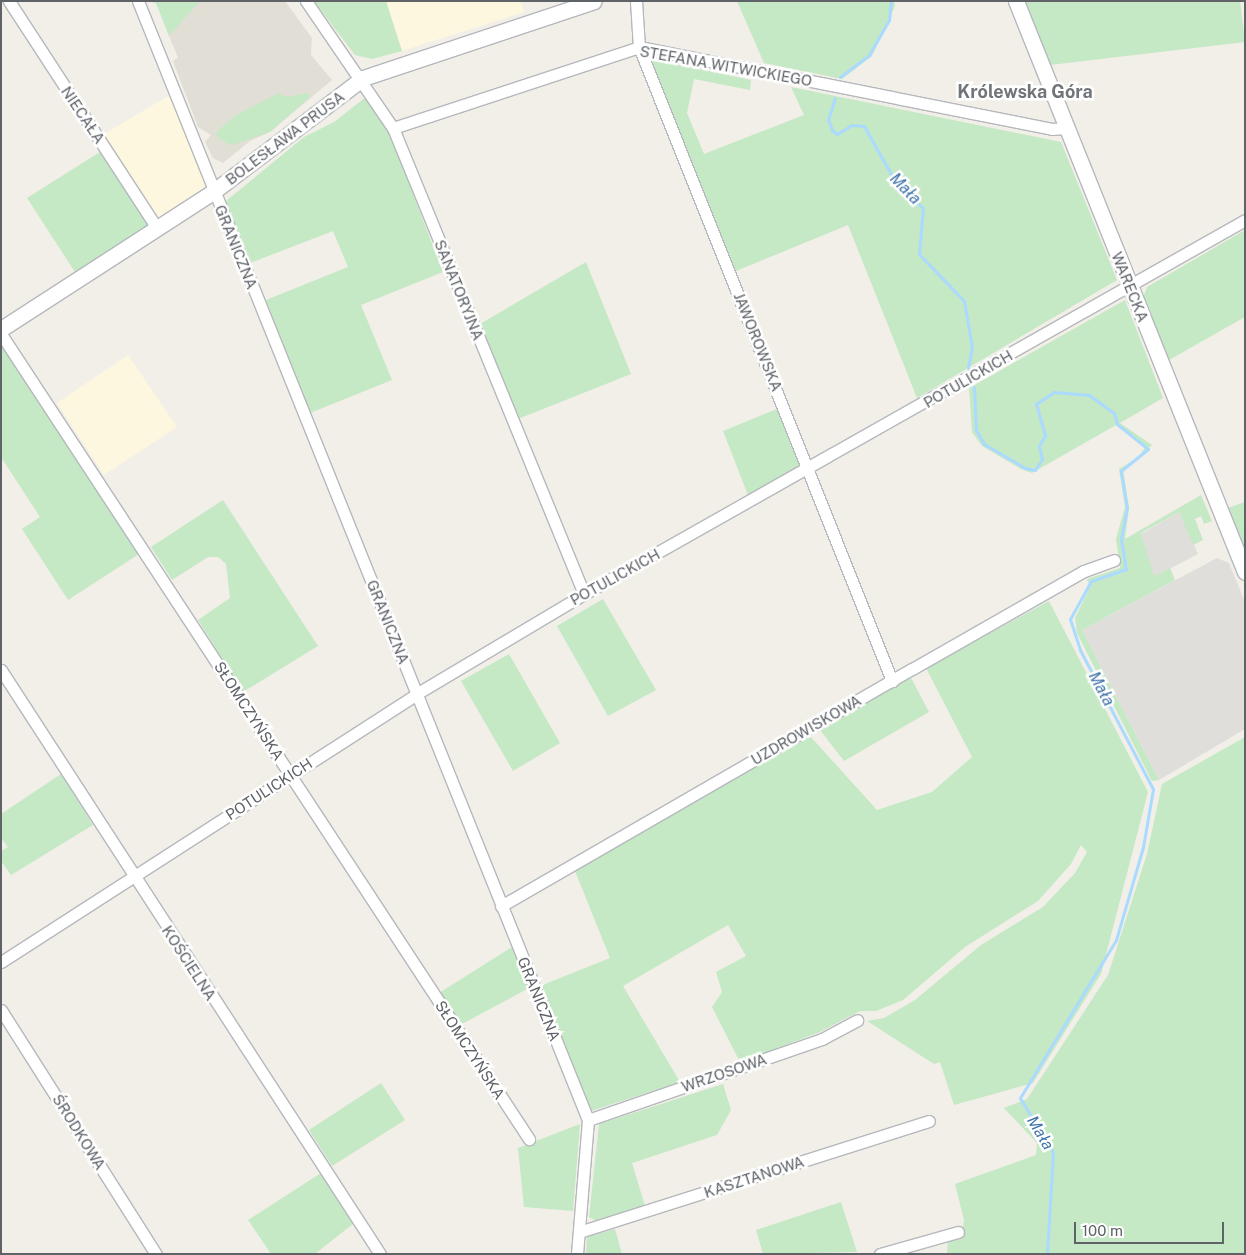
<!DOCTYPE html>
<html>
<head>
<meta charset="utf-8">
<style>
	body { margin:0 }
	#map { position:relative; width:1246px; height:1255px; overflow:hidden; background:#f1efe8; font-family:"Public Sans",sans-serif }
	div>[style] { position:absolute }
	[style*='--x'] { left:calc(var(--x)*1px); top:calc(var(--y)*1px); width:calc(var(--w)*1px); rotate:calc(var(--a)*1deg) }
	.commercial>* { inset:0; background:#fef7e0 }
	.industrial>* { inset:0; background:#e0deda }
	.education>* { inset:0; background:#e1ded6 }
	.green>* { inset:0; background:#c5e8c5 }
	.stream>* { height:3px; margin:-1.5px; padding:0 1.5px; transform-origin:1.5px; border-radius:1.5px; background:#aadaff }
	.roads { filter:drop-shadow(1px 0 #b5b8bc) drop-shadow(-1px 0 #b5b8bc) drop-shadow(0 1px #b5b8bc) drop-shadow(0 -1px #b5b8bc) }
	.minor>* { height:11px; margin:-5.5px; padding:0 5.5px; transform-origin:5.5px; border-radius:5.5px; background:#fff }
	.tertiary>* { height:15px; margin:-7.5px; padding:0 7.5px; transform-origin:7.5px; border-radius:7.5px; background:#fff }
	span { translate:-50% -50%; white-space:nowrap; text-align:center; line-height:1.15; -webkit-text-stroke:5px #fff; paint-order:stroke }
	.street-label { font-size:15px; color:#5f6368 }
	.water-label { font-size:16px; color:#4174aa; font-style:italic }
	.quarter-label { font-size:18px; color:#70757a; font-weight:700 }
	.frame { position:absolute; inset:0; border:2px solid #5f6368; pointer-events:none }
	.scale { position:absolute; left:1074px; top:1222px; width:150px; height:22px; box-sizing:border-box; border:2px solid #5f6368; border-top:0; padding-left:6px; font-size:15px; line-height:18px; white-space:nowrap; color:#5f6368; -webkit-text-stroke:4px #fff; paint-order:stroke }
</style>
</head>
<body>
<div id="map">
	<div class="commercial">
		<i style="clip-path:polygon(386px 1px,521px 1px,524px 12px,402px 51px)"></i>
		<i style="clip-path:polygon(170px 95px,207px 186px,158px 218px,104px 134px)"></i>
		<i style="clip-path:polygon(128px 355px,177px 427px,104px 475px,57px 403px)"></i>
	</div>
	<div class="industrial">
		<i style="clip-path:polygon(1179px 512px,1198px 554px,1154px 577px,1141px 534px)"></i>
		<i style="clip-path:polygon(1217px 558px,1229px 563px,1245px 602px,1245px 729px,1159px 780px,1082px 630px)"></i>
	</div>
	<div class="education">
		<i style="clip-path:polygon(149px 1px,285px 1px,312px 38px,311px 55px,332px 80px,270px 132px,250px 141px,223px 163px,213px 158px,205px 142px,211px 135px,198px 127px,173px 61px,178px 58px,156px 3px)"></i>
	</div>
	<div class="green">
		<i style="clip-path:polygon(149px 1px,200px 1px,169px 36px,156px 3px)"></i>
		<i style="clip-path:polygon(314px 1px,386px 1px,402px 51px,372px 59px,355px 55px)"></i>
		<i style="clip-path:polygon(737px 1px,894px 1px,895px 6px,872px 56px,842px 79px,764px 63px)"></i>
		<i style="clip-path:polygon(1024px 1px,1240px 1px,1245px 42px,1050px 65px)"></i>
		<i style="clip-path:polygon(651px 59px,751px 80px,750px 90px,694px 79px,687px 113px,704px 154px,804px 115px,791px 87px,1061px 142px,1117px 280px,917px 398px,848px 225px,736px 271px)"></i>
		<i style="clip-path:polygon(279px 93px,286px 97px,307px 93px,310px 97px,270px 132px,232px 145px,219px 139px,216px 133px,233px 117px)"></i>
		<i style="clip-path:polygon(366px 97px,385px 121px,443px 272px,361px 305px,392px 380px,310px 413px,266px 300px,348px 267px,333px 231px,250px 263px,226px 201px,304px 137px,334px 122px)"></i>
		<i style="clip-path:polygon(100px 152px,148px 225px,75px 272px,27px 198px)"></i>
		<i style="clip-path:polygon(1245px 230px,1245px 317px,1169px 360px,1143px 298px,1147px 287px)"></i>
		<i style="clip-path:polygon(586px 262px,631px 374px,518px 419px,480px 324px)"></i>
		<i style="clip-path:polygon(1125px 300px,1163px 398px,1120px 423px,1152px 445px,1123px 471px,1129px 507px,1125px 539px,1201px 495px,1212px 521px,1204px 524px,1201px 516px,1195px 519px,1203px 540px,1193px 545px,1179px 512px,1141px 533px,1154px 576px,1170px 568px,1175px 580px,1082px 630px,1159px 780px,1152px 781px,1077px 633px,1075px 618px,1090px 587px,1087px 579px,1120px 568px,1116px 539px,1125px 507px,1119px 469px,1139px 457px,1145px 447px,1116px 425px,1032px 473px,1021px 469px,982px 446px,972px 432px,969px 388px)"></i>
		<i style="clip-path:polygon(1px 342px,139px 554px,68px 600px,22px 529px,40px 517px,1px 457px)"></i>
		<i style="clip-path:polygon(777px 409px,800px 465px,748px 495px,723px 431px)"></i>
		<i style="clip-path:polygon(223px 500px,318px 646px,243px 692px,198px 620px,230px 598px,226px 564px,218px 557px,208px 557px,172px 580px,151px 547px)"></i>
		<i style="clip-path:polygon(1245px 502px,1245px 550px,1228px 508px)"></i>
		<i style="clip-path:polygon(603px 599px,656px 690px,608px 716px,557px 626px)"></i>
		<i style="clip-path:polygon(1049px 601px,1148px 792px,1101px 974px,1033px 1083px,954px 1105px,940px 1062px,934px 1064px,867px 1021px,884px 1018px,915px 1000px,981px 945px,1043px 907px,1075px 873px,1087px 852px,1081px 845px,1071px 864px,1038px 901px,965px 947px,903px 1000px,876px 1011px,860px 1011px,820px 1032px,740px 1062px,712px 1007px,722px 992px,716px 972px,746px 956px,728px 925px,623px 986px,680px 1082px,591px 1111px,540px 986px,610px 958px,575px 871px,809px 735px,877px 810px,932px 792px,972px 757px,926px 668px)"></i>
		<i style="clip-path:polygon(509px 654px,560px 743px,513px 771px,461px 681px)"></i>
		<i style="clip-path:polygon(910px 676px,929px 712px,844px 761px,820px 730px)"></i>
		<i style="clip-path:polygon(1245px 737px,1245px 1254px,947px 1254px,948px 1239px,962px 1235px,964px 1220px,955px 1184px,1036px 1155px,1037px 1143px,1004px 1108px,1027px 1099px,1108px 975px,1147px 854px,1162px 784px)"></i>
		<i style="clip-path:polygon(61px 774px,93px 825px,11px 875px,1px 861px,1px 851px,8px 847px,1px 838px,1px 814px)"></i>
		<i style="clip-path:polygon(512px 947px,529px 988px,460px 1025px,439px 993px)"></i>
		<i style="clip-path:polygon(381px 1083px,405px 1120px,332px 1166px,309px 1130px)"></i>
		<i style="clip-path:polygon(723px 1084px,731px 1110px,717px 1135px,632px 1163px,645px 1206px,596px 1221px,589px 1217px,599px 1124px)"></i>
		<i style="clip-path:polygon(580px 1124px,573px 1211px,524px 1207px,518px 1148px)"></i>
		<i style="clip-path:polygon(321px 1173px,354px 1223px,315px 1254px,271px 1254px,248px 1220px)"></i>
		<i style="clip-path:polygon(841px 1202px,857px 1252px,763px 1254px,756px 1230px)"></i>
		<i style="clip-path:polygon(615px 1229px,622px 1254px,586px 1254px,587px 1237px)"></i>
	</div>
	<div class="stream">
		<i style="--x:840;--y:77;--w:36;--a:-37"></i>
		<i style="--x:869;--y:55;--w:40;--a:-60.3"></i>
		<i style="--x:889;--y:20;--w:19;--a:-84"></i>
		<i style="--x:835;--y:98;--w:22;--a:108"></i>
		<i style="--x:828;--y:119;--w:12;--a:70"></i>
		<i style="--x:832;--y:130;--w:6;--a:39"></i>
		<i style="--x:837;--y:134;--w:17;--a:-31"></i>
		<i style="--x:852;--y:125;--w:12;--a:5"></i>
		<i style="--x:864;--y:126;--w:65;--a:60.7"></i>
		<i style="--x:896;--y:183;--w:37;--a:43"></i>
		<i style="--x:923;--y:208;--w:46;--a:95"></i>
		<i style="--x:919;--y:254;--w:65;--a:46.2"></i>
		<i style="--x:964;--y:301;--w:47;--a:80.1"></i>
		<i style="--x:972;--y:347;--w:21;--a:101"></i>
		<i style="--x:974;--y:387;--w:43;--a:87.3"></i>
		<i style="--x:976;--y:430;--w:16;--a:60"></i>
		<i style="--x:984;--y:444;--w:48;--a:30.3"></i>
		<i style="--x:1025;--y:468;--w:10;--a:11"></i>
		<i style="--x:1035;--y:470;--w:13;--a:-58"></i>
		<i style="--x:1042;--y:459;--w:13;--a:-103"></i>
		<i style="--x:1039;--y:446;--w:13;--a:-61"></i>
		<i style="--x:1045;--y:435;--w:32;--a:-106"></i>
		<i style="--x:1036;--y:404;--w:22;--a:-34"></i>
		<i style="--x:1054;--y:392;--w:35;--a:5"></i>
		<i style="--x:1089;--y:395;--w:31;--a:36"></i>
		<i style="--x:1114;--y:413;--w:11;--a:75"></i>
		<i style="--x:1117;--y:424;--w:40;--a:39"></i>
		<i style="--x:1148;--y:449;--w:35;--a:141"></i>
		<i style="--x:1121;--y:471;--w:37;--a:81"></i>
		<i style="--x:1127;--y:508;--w:32;--a:101"></i>
		<i style="--x:1121;--y:539;--w:30;--a:81"></i>
		<i style="--x:1126;--y:569;--w:37;--a:161"></i>
		<i style="--x:1091;--y:581;--w:43;--a:118.9"></i>
		<i style="--x:1070;--y:619;--w:33;--a:72"></i>
		<i style="--x:1080;--y:650;--w:157;--a:62.3"></i>
		<i style="--x:1153;--y:789;--w:59;--a:99.8"></i>
		<i style="--x:1143;--y:847;--w:97;--a:106.2"></i>
		<i style="--x:1116;--y:940;--w:185;--a:121.3"></i>
		<i style="--x:1020;--y:1098;--w:63;--a:58.6"></i>
		<i style="--x:1053;--y:1152;--w:102;--a:93.4"></i>
	</div>
	<div class="roads">
		<div class="minor">
			<i style="--x:9;--y:1;--w:271;--a:56.9"></i>
			<i style="--x:138;--y:1;--w:1206;--a:68.09"></i>
			<i style="--x:588;--y:1120;--w:134;--a:94.7"></i>
			<i style="--x:306;--y:1;--w:154;--a:55.6"></i>
			<i style="--x:393;--y:128;--w:504;--a:67.71"></i>
			<i style="--x:636;--y:1;--w:46;--a:86.3"></i>
			<i style="--x:639;--y:47;--w:683;--a:68.25"></i>
			<i style="--x:393;--y:128;--w:259;--a:-18.2"></i>
			<i style="--x:639;--y:47;--w:421;--a:11.2"></i>
			<i style="--x:1052;--y:129;--w:14;--a:-4"></i>
			<i style="--x:1;--y:334;--w:963;--a:56.74"></i>
			<i style="--x:1;--y:670;--w:696;--a:57.02"></i>
			<i style="--x:501;--y:906;--w:474;--a:-30"></i>
			<i style="--x:912;--y:669;--w:198;--a:-29.7"></i>
			<i style="--x:1084;--y:571;--w:32;--a:-20"></i>
			<i style="--x:1;--y:962;--w:496;--a:-32.8"></i>
			<i style="--x:418;--y:693;--w:193;--a:-30.8"></i>
			<i style="--x:584;--y:594;--w:759;--a:-29.5"></i>
			<i style="--x:1;--y:1010;--w:289;--a:57.6"></i>
			<i style="--x:588;--y:1120;--w:248;--a:-19.1"></i>
			<i style="--x:822;--y:1039;--w:40;--a:-28"></i>
			<i style="--x:579;--y:1232;--w:367;--a:-17.6"></i>
			<i style="--x:880;--y:1254;--w:81;--a:-15.8"></i>
		</div>
		<div class="tertiary">
			<i style="--x:1016;--y:1;--w:615;--a:68.15"></i>
			<i style="--x:1;--y:329;--w:254;--a:-32.9"></i>
			<i style="--x:214;--y:191;--w:187;--a:-37.2"></i>
			<i style="--x:363;--y:78;--w:243;--a:-18.4"></i>
		</div>
	</div>
	<div class="street-label">
		<span style="left:726px;top:66px;rotate:10deg">STEFANA WITWICKIEGO</span>
		<span style="left:83px;top:115px;rotate:56deg">NIECAŁA</span>
		<span style="left:285px;top:138px;rotate:-37deg">BOLESŁAWA PRUSA</span>
		<span style="left:236px;top:247px;rotate:68deg">GRANICZNA</span>
		<span style="left:1130px;top:287px;rotate:68deg">WARECKA</span>
		<span style="left:459px;top:290px;rotate:68deg">SANATORYJNA</span>
		<span style="left:758px;top:342px;rotate:68deg">JAWOROWSKA</span>
		<span style="left:968px;top:379px;rotate:-30deg">POTULICKICH</span>
		<span style="left:615px;top:577px;rotate:-29deg">POTULICKICH</span>
		<span style="left:388px;top:622px;rotate:68deg">GRANICZNA</span>
		<span style="left:249px;top:711px;rotate:57deg">SŁOMCZYŃSKA</span>
		<span style="left:806px;top:730px;rotate:-30deg">UZDROWISKOWA</span>
		<span style="left:269px;top:789px;rotate:-33deg">POTULICKICH</span>
		<span style="left:189px;top:963px;rotate:57deg">KOŚCIELNA</span>
		<span style="left:539px;top:999px;rotate:68deg">GRANICZNA</span>
		<span style="left:470px;top:1050px;rotate:57deg">SŁOMCZYŃSKA</span>
		<span style="left:724px;top:1073px;rotate:-19deg">WRZOSOWA</span>
		<span style="left:79px;top:1132px;rotate:58deg">ŚRODKOWA</span>
		<span style="left:754px;top:1177px;rotate:-18deg">KASZTANOWA</span>
	</div>
	<div class="water-label">
		<span style="left:905px;top:189px;rotate:46deg">Mała</span>
		<span style="left:1101px;top:689px;rotate:62deg">Mała</span>
		<span style="left:1040px;top:1133px;rotate:59deg">Mała</span>
	</div>
	<div class="quarter-label">
		<span style="left:1025px;top:92px">Królewska Góra</span>
	</div>
	<div class="frame"></div>
	<div class="scale">100 m</div>
</div>
</body>
</html>
